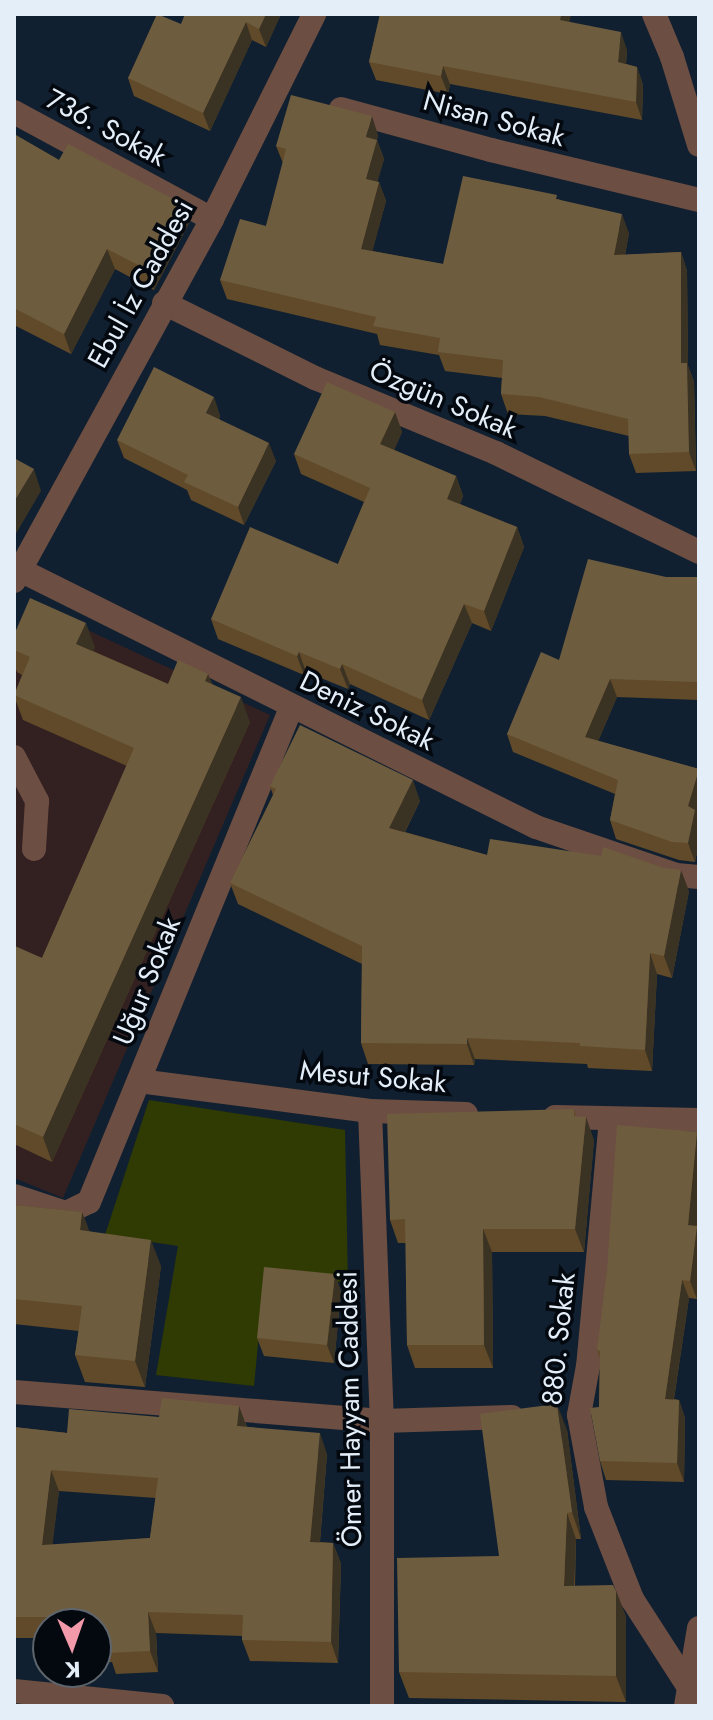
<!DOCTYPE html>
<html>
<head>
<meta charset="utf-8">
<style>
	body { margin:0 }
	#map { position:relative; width:713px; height:1720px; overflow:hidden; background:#112030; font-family:Jost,sans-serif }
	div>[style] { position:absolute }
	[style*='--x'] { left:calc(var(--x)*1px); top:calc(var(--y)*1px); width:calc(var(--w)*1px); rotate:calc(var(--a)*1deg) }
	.education>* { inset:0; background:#332021 }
	.green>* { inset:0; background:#2f3b02 }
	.minor>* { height:24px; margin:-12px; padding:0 12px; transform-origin:12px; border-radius:12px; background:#6d4e42 }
	.wall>* { inset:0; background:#604a29 }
	.shaded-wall>* { inset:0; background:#3a3222 }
	.building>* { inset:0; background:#6e5c3f }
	span { translate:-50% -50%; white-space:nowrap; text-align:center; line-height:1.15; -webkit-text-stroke:7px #040910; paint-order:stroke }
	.street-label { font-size:28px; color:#e4eef9 }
	.frame { position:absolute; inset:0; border:16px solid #e4eef9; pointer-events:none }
	.north { position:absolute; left:32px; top:1608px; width:80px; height:80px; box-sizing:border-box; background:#040910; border:2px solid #5e656d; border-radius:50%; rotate:178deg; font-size:22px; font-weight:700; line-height:32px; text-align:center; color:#e4eef9 }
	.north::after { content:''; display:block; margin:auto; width:28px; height:36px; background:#f39aaa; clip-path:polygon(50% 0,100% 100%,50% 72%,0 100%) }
</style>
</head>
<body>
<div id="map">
	<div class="education">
		<i style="clip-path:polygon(34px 605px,270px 715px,63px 1198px,14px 1178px,14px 641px)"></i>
	</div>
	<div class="green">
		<i style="clip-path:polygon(149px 1100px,345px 1130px,348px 1283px,265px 1271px,254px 1386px,156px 1375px,178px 1246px,105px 1235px)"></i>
	</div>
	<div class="minor">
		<i style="--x:654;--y:14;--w:47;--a:67.3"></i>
		<i style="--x:672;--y:57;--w:92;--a:72.9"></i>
		<i style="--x:341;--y:109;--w:156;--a:15.3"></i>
		<i style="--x:491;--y:150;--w:214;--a:13.5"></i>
		<i style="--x:14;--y:112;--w:225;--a:28.4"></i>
		<i style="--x:164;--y:303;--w:169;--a:26.4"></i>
		<i style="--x:315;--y:378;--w:196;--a:22.5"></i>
		<i style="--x:496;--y:453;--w:226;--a:26"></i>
		<i style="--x:20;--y:570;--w:576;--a:26.48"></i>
		<i style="--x:536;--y:827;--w:148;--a:18.9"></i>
		<i style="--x:676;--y:875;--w:23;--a:5"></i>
		<i style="--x:14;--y:581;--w:413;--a:-61.3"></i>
		<i style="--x:212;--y:219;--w:229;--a:-63.5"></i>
		<i style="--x:14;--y:757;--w:50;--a:62.4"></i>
		<i style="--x:37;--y:801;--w:48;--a:93.6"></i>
		<i style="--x:139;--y:1081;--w:233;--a:7.4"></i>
		<i style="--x:370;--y:1111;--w:96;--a:1.8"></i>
		<i style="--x:370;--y:1111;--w:310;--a:87.8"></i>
		<i style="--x:382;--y:1421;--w:285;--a:90"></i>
		<i style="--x:555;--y:1117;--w:144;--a:1.2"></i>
		<i style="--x:611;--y:1119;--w:248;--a:95.3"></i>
		<i style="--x:588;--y:1366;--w:50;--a:100.4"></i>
		<i style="--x:579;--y:1415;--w:94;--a:79.5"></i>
		<i style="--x:596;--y:1507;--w:99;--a:68.6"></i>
		<i style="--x:632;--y:1599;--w:103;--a:57.2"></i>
		<i style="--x:14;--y:1196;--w:55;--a:18.1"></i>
		<i style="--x:66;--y:1213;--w:25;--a:-26"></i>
		<i style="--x:89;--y:1202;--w:534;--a:-67.76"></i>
		<i style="--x:14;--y:1392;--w:369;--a:4.5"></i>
		<i style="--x:382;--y:1421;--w:130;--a:-1.8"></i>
		<i style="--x:14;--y:1691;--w:149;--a:5.8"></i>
		<i style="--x:686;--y:1706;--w:79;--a:-80.5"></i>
	</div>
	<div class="wall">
		<i style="clip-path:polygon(281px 14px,266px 47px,252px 40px,210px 131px,134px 96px,128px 78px,181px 24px)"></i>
		<i style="clip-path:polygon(380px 14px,571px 14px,569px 22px,627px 50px,626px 64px,637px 67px,643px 85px,642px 120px,450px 84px,448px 94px,376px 80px,369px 62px)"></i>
		<i style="clip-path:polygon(14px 134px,59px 160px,189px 223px,154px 290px,115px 269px,71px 354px,14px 325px)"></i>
		<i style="clip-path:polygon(378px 135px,377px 140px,384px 159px,377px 182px,379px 182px,386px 201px,372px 251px,443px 264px,558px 199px,629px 233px,625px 255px,681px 252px,687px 271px,688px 366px,694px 382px,696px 471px,636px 473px,629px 454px,629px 436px,545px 416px,508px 414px,501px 394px,502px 378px,445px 371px,439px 355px,380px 345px,377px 334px,227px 299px,220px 280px,266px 226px,283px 163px,276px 146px)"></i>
		<i style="clip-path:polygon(395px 412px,402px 432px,394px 450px,456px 476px,463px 496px,460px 504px,517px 527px,524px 547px,491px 631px,472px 623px,429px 720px,350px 684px,348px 689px,306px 672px,304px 675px,218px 639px,211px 619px,338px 564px,364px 502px,301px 474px,294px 454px)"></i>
		<i style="clip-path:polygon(220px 415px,219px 419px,276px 461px,244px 525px,191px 500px,187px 490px,124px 458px,117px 440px)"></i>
		<i style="clip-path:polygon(666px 577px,699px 577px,699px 700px,617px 697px,598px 741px,699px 769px,699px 809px,697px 815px,699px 820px,699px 842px,695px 862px,679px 860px,616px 839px,610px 820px,615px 794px,513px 752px,507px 734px,559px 660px)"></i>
		<i style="clip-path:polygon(95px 647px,93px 651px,168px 684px,208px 674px,212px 684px,250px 722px,52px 1162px,14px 1144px,14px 947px,42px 958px,127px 766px,23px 720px,14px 696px,22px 675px,17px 672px,14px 664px,14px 650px)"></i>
		<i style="clip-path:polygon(270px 786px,420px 801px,405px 832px,487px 855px,689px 891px,672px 978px,657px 974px,652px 1071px,588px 1068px,587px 1064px,475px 1059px,474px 1065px,368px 1064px,361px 1043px,362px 964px,238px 904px,230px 883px,273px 795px)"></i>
		<i style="clip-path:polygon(574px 1109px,576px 1117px,594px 1140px,584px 1252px,492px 1252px,493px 1368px,415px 1368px,407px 1345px,406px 1243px,398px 1243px,390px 1220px)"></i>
		<i style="clip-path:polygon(697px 1132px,699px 1136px,699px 1202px,697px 1226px,699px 1230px,699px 1284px,697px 1299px,689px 1298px,674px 1399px,679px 1400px,685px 1418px,684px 1482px,606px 1480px,600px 1461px,599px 1407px,600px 1359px,597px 1350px)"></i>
		<i style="clip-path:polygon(14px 1205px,82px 1212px,89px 1231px,161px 1266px,145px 1387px,85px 1382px,75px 1355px,79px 1331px,14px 1324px)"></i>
		<i style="clip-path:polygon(335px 1274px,341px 1292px,334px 1363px,264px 1356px,257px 1338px)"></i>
		<i style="clip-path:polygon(evenodd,239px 1406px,247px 1427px,327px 1454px,320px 1542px,333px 1543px,341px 1564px,338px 1663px,250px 1661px,242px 1640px,242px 1636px,156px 1633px,158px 1672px,116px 1674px,112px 1662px,96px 1663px,96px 1624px,48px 1624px,48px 1638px,14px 1638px,14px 1427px,67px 1433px,159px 1417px,239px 1406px,59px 1491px,156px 1498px,150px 1538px,52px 1545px,59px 1491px)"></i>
		<i style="clip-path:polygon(567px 1430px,581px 1539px,576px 1539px,575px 1586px,616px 1591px,626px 1617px,626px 1702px,409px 1698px,399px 1672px,499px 1556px)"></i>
	</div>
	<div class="shaded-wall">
		<i style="clip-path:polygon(266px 14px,281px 14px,266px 47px,259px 29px)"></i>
		<i style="clip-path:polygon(561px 14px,571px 14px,566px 38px,560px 20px)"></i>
		<i style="clip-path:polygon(246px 22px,252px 40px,210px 131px,203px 113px)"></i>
		<i style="clip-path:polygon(621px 32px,627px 50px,625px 80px,618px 62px)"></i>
		<i style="clip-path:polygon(443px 66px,450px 84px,448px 94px,441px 76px)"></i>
		<i style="clip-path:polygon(637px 67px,643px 85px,642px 120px,636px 102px)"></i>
		<i style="clip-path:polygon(372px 116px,378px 135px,375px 147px,377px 140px,384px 159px,373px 198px,366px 179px,366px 137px)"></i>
		<i style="clip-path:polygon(379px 182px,386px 201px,368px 268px,361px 249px)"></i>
		<i style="clip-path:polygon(181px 203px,189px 223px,154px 290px,146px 269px)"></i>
		<i style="clip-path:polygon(622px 214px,629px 233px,621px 274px,614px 255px)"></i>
		<i style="clip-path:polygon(107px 249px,115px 269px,71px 354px,64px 334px)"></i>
		<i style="clip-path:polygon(681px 252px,687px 271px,688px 366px,694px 382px,696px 471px,689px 452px,681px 363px)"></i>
		<i style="clip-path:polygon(214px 397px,220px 415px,213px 431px,206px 413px)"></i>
		<i style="clip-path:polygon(395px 412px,402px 432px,388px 464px,380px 444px)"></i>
		<i style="clip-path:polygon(269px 443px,276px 461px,244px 525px,238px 507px)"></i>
		<i style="clip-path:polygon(34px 469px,41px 491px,14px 537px,14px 502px)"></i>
		<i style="clip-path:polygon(456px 476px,463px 496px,454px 518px,447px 499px)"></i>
		<i style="clip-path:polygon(517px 527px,524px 547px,491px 631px,484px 611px)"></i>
		<i style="clip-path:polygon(464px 604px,472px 623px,429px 720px,422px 700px)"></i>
		<i style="clip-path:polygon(699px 608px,699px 687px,697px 682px)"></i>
		<i style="clip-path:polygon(86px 623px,95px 647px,85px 669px,76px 644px)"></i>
		<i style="clip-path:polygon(299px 652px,306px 672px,304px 675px,297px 656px)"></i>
		<i style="clip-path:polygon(342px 664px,350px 684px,348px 689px,340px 669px)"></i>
		<i style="clip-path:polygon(208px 674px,217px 698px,205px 681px)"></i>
		<i style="clip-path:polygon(610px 679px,617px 697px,592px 756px,585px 737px)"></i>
		<i style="clip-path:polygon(241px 697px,250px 722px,52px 1162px,43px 1137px)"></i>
		<i style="clip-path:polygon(699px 769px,699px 809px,697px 815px,699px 820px,699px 842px,695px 862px,688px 843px,688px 806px)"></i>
		<i style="clip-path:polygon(413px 780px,420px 801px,396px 849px,389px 828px)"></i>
		<i style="clip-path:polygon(681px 870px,689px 891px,672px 978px,664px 956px)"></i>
		<i style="clip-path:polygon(650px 953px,657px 974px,652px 1071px,645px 1050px)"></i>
		<i style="clip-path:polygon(467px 1038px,475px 1059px,474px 1065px,467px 1044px)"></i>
		<i style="clip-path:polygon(586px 1117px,594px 1140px,584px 1252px,575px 1229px)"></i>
		<i style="clip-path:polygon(697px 1132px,699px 1136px,699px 1202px,695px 1243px,688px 1225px)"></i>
		<i style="clip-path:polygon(82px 1212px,92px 1238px,80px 1230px)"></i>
		<i style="clip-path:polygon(697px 1226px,699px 1230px,699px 1284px,697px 1299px,690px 1281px)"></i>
		<i style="clip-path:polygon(483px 1229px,492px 1252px,493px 1368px,484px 1345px)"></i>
		<i style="clip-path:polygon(151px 1240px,161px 1266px,145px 1387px,135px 1361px)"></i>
		<i style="clip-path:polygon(335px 1274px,341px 1292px,334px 1363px,327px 1345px)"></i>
		<i style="clip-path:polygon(682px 1280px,689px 1298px,671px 1417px,665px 1399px)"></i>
		<i style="clip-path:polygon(679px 1400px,685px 1418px,684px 1482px,677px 1463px)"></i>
		<i style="clip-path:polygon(557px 1404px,567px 1430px,581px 1539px,572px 1512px)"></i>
		<i style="clip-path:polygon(239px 1406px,247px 1428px,237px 1426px)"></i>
		<i style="clip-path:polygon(320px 1433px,327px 1454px,318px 1563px,310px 1542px)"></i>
		<i style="clip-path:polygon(51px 1470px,59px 1491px,50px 1567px,42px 1545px)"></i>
		<i style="clip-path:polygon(567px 1513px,576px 1539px,573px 1612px,564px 1586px)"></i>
		<i style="clip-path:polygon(333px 1543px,341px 1564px,338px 1663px,331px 1642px)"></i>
		<i style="clip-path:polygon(616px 1591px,626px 1617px,626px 1702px,616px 1676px)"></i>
		<i style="clip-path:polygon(148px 1612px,156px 1633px,158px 1672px,150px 1651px)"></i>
	</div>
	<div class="building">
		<i style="clip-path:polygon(157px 14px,181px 24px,185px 14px,266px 14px,259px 29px,246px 22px,203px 113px,128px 78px)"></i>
		<i style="clip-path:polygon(380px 14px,561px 14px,560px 20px,621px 32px,618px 62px,637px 67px,636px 102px,443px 66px,441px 76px,369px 62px)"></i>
		<i style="clip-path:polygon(291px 95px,372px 116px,366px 137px,377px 140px,366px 179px,379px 182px,361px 249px,443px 264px,463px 176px,557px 195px,556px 199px,622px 214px,614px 255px,681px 252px,681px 363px,687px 363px,689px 452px,629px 454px,628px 419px,539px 397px,501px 394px,503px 360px,438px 352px,440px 338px,373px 326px,376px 317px,220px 280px,240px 219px,266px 226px,286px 149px,276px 146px)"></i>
		<i style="clip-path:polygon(14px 134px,59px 160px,68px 144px,181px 203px,146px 269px,107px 249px,64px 334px,14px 308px,14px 226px,16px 221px,14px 220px)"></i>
		<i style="clip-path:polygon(154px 367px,214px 397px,206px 413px,269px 443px,238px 507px,184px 482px,188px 475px,117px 440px)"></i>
		<i style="clip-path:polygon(327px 382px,395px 412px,380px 444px,456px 476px,447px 499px,517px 527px,484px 611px,464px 604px,422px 700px,342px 664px,340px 669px,299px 652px,297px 656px,211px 619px,250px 527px,338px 564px,370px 488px,294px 454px)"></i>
		<i style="clip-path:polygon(14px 458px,34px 469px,14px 502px)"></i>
		<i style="clip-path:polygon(588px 559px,666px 577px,699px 577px,697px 682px,610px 679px,585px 737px,699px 769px,688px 806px,695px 810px,688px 843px,672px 842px,610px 820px,618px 780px,507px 734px,541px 652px,559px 660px)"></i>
		<i style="clip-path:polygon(30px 598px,86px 623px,76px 644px,168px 684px,178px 660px,208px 674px,205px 681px,241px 697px,43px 1137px,14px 1124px,14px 947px,15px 946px,42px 958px,134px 748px,14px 695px,30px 657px,14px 650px,14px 635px)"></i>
		<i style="clip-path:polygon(300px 725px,413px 780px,389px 828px,487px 855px,490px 839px,601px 856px,603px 847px,664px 868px,681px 870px,664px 956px,650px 953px,645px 1050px,580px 1046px,580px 1043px,467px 1038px,467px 1044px,361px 1043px,362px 946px,230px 883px,276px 789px,270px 786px)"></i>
		<i style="clip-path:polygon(574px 1109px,574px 1116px,586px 1117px,575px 1229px,483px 1229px,484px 1345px,407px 1345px,405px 1219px,390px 1220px,387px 1114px)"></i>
		<i style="clip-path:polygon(617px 1125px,697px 1132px,688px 1225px,697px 1226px,690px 1281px,682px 1280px,665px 1399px,679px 1400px,677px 1463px,600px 1461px,590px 1408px,599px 1407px,600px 1351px,597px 1350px,607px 1271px)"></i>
		<i style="clip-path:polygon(14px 1205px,82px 1212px,80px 1230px,151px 1240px,135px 1361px,75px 1355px,82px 1306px,14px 1299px)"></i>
		<i style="clip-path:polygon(264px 1267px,335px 1274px,327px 1345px,257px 1338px)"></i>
		<i style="clip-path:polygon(evenodd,162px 1398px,239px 1406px,237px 1426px,320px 1433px,310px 1542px,333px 1543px,331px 1642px,242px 1640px,243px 1615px,148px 1612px,150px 1651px,108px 1653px,108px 1640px,96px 1641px,96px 1624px,60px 1624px,59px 1617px,14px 1617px,14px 1427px,67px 1433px,69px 1409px,159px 1417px,162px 1398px,51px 1470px,158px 1478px,150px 1538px,42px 1545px,51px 1470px)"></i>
		<i style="clip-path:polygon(557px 1404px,572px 1512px,567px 1513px,564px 1586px,613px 1585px,616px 1591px,616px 1676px,399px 1672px,397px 1558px,499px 1556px,480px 1414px)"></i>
	</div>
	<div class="street-label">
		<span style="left:494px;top:119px;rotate:15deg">Nisan Sokak</span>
		<span style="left:106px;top:128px;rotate:28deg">736. Sokak</span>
		<span style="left:141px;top:284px;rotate:-61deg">Ebul İz Caddesi</span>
		<span style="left:443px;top:400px;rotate:23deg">Özgün Sokak</span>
		<span style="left:367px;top:711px;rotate:26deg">Deniz Sokak</span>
		<span style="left:147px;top:981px;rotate:-68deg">Uğur Sokak</span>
		<span style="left:373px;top:1077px;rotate:5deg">Mesut Sokak</span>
		<span style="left:559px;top:1339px;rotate:-84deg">880. Sokak</span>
		<span style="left:350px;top:1409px;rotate:-91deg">Ömer Hayyam Caddesi</span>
	</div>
	<div class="frame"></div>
	<div class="north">K</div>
</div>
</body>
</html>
